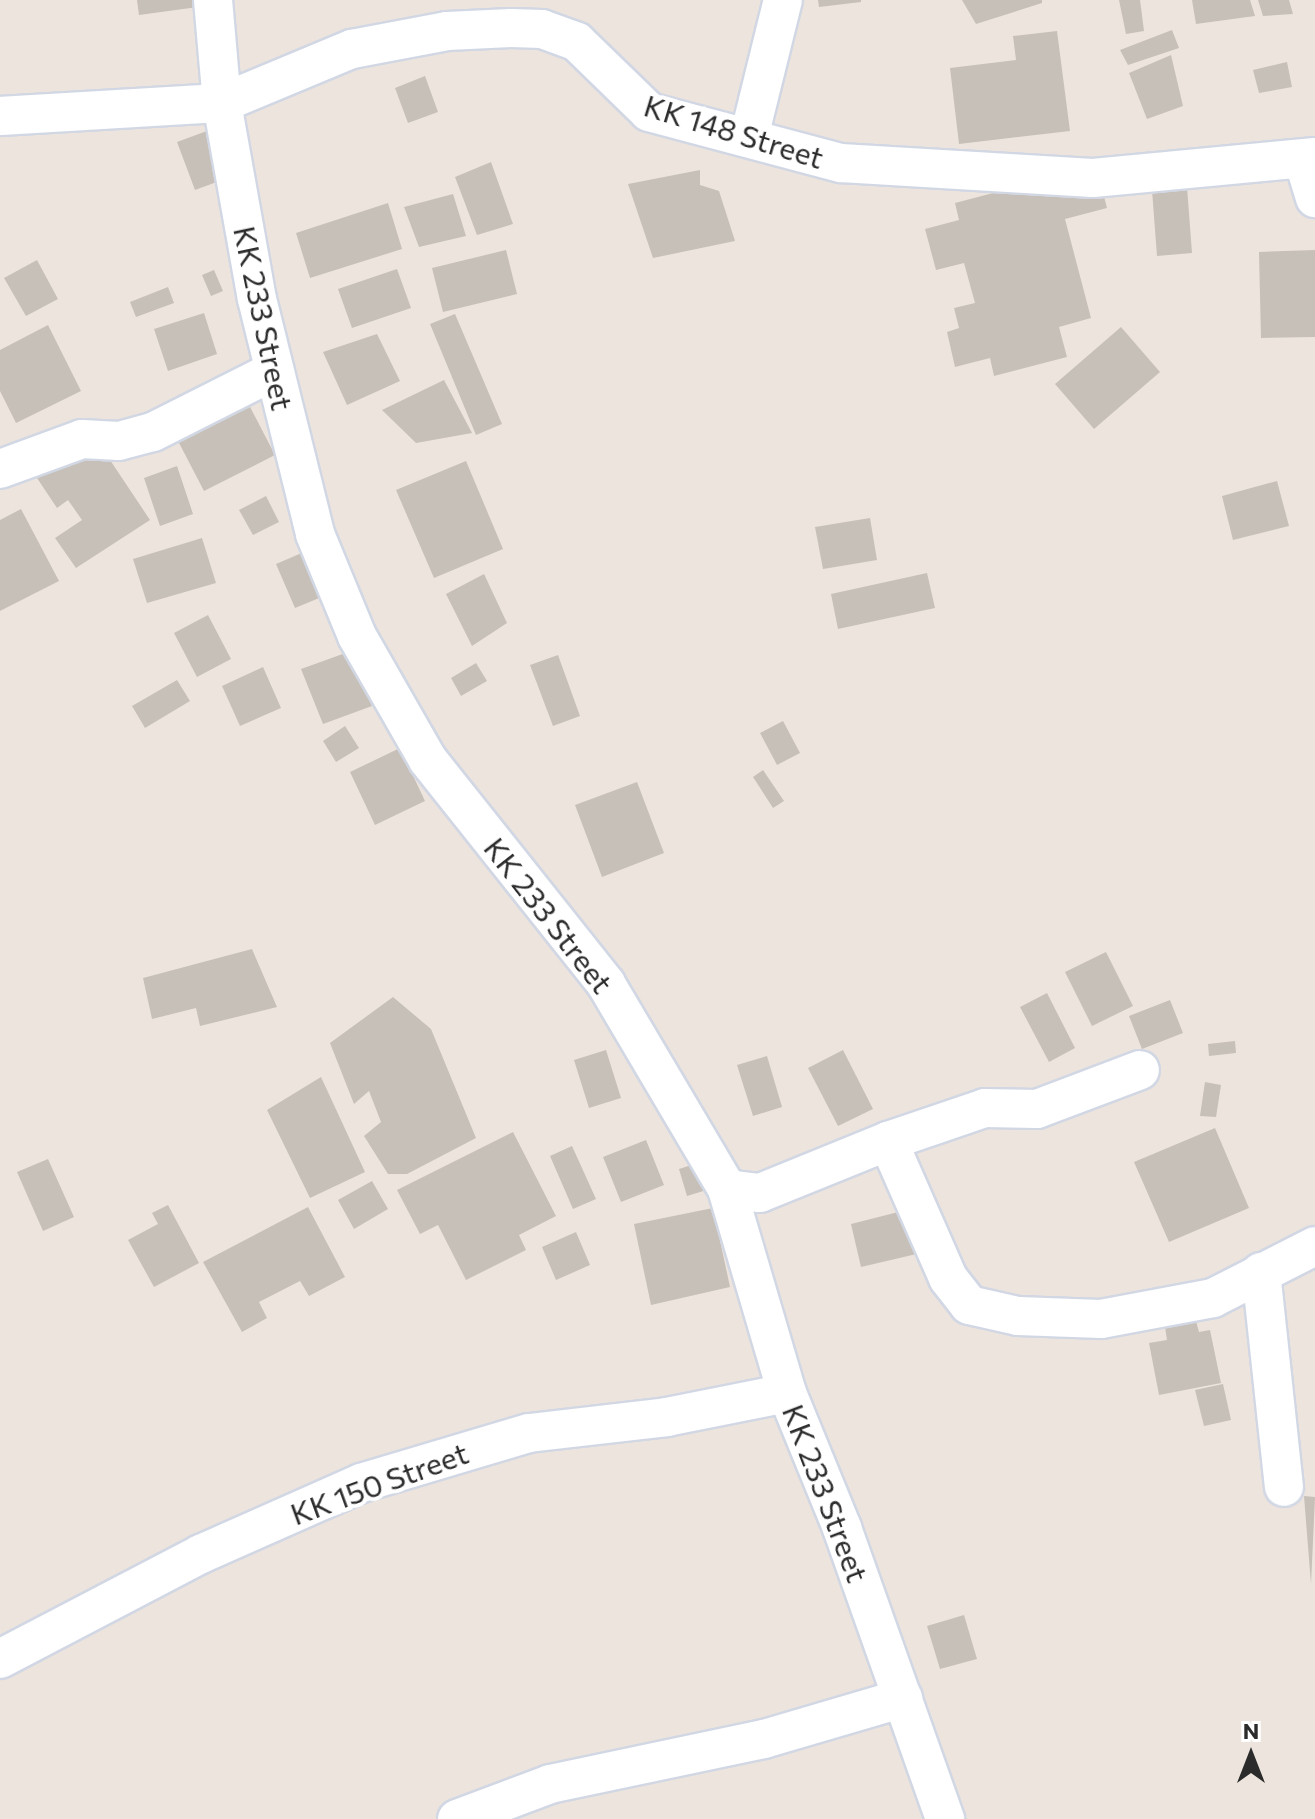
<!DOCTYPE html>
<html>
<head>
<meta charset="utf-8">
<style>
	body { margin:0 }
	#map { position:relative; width:1315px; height:1819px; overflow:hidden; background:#ede5dd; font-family:Commissioner,sans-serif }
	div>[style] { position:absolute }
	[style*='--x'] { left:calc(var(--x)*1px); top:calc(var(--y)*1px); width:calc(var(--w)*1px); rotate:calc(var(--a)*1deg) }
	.building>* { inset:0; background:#c6c0b8 }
	.roads { filter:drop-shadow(2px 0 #d2d7e4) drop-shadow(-2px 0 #d2d7e4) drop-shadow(0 2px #d2d7e4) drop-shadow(0 -2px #d2d7e4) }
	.street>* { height:38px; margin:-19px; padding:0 19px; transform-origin:19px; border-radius:19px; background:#fff }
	span { translate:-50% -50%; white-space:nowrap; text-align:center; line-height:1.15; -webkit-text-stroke:8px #fff; paint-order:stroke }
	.street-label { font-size:30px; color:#2b2b2b }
	.north { position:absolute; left:1211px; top:1715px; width:80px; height:80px; -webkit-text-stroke:6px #fff; paint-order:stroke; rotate:0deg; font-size:22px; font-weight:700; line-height:32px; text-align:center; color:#2b2b2b }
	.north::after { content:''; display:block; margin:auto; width:28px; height:36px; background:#2b2b2b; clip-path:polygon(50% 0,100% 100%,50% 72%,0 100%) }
</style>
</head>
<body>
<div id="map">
	<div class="building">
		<i style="clip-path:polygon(137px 0,197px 0,198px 7px,139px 15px)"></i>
		<i style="clip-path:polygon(818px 0,861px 0,861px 2px,819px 7px)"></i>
		<i style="clip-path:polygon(962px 0,1042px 0,1042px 3px,976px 24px)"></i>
		<i style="clip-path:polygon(1119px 0,1140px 0,1144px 31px,1126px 34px)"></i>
		<i style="clip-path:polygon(1192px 0,1250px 0,1255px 16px,1196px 24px)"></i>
		<i style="clip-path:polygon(1258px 0,1289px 0,1293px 14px,1263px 16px)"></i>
		<i style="clip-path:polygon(1172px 30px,1179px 48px,1128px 65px,1120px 50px)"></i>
		<i style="clip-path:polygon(1057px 31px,1070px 131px,959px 144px,950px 68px,1016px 60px,1013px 36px)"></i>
		<i style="clip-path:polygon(1171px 55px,1183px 106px,1147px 119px,1129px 73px)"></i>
		<i style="clip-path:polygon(1287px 62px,1292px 87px,1259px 93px,1253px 70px)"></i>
		<i style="clip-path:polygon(425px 76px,438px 112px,408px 123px,395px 88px)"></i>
		<i style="clip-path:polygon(215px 128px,233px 176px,195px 190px,177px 142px)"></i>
		<i style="clip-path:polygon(491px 162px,513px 224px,477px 235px,455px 177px)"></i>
		<i style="clip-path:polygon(1096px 166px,1107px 208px,1065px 219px,1091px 318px,1059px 327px,1067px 357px,994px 376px,990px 358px,955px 367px,947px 332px,959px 328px,954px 308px,975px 303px,964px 263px,936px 270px,925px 229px,959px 220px,955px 203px)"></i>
		<i style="clip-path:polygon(700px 170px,700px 185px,719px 191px,735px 241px,653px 258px,628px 184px)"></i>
		<i style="clip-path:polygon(1187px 187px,1192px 253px,1157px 256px,1152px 190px)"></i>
		<i style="clip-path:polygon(453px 194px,466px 236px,419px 247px,404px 207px)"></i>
		<i style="clip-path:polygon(388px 203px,402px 249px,310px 278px,296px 233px)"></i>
		<i style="clip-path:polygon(506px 250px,517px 294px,443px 312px,432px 268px)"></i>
		<i style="clip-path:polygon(1315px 250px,1315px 337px,1261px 338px,1259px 252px)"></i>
		<i style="clip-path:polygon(37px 260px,58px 299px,26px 316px,4px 278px)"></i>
		<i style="clip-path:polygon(397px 269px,411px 308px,352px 328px,338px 289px)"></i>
		<i style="clip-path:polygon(214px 270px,223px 291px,211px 296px,202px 275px)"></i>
		<i style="clip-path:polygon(168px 287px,174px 303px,136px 317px,130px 302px)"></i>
		<i style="clip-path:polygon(204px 313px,217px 354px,168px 371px,154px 329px)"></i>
		<i style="clip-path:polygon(455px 314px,502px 424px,476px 435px,430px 324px)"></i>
		<i style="clip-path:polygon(48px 325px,81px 391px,16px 423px,0 391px,0 350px)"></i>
		<i style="clip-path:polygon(1121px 327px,1160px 372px,1094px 429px,1055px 384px)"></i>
		<i style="clip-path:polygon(377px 334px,400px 381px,347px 405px,323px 352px)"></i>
		<i style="clip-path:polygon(444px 380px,472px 433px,416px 443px,382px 410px)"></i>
		<i style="clip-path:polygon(248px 403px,275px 455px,204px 491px,177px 439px)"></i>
		<i style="clip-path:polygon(94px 436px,150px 520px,76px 568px,55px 538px,82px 520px,68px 500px,57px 508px,35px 475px)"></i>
		<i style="clip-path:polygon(466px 461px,503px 549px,434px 578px,396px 490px)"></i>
		<i style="clip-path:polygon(177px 466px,193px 514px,160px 526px,144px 478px)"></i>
		<i style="clip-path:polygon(1277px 481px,1289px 526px,1233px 540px,1222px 496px)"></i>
		<i style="clip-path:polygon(266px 496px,279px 522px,253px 535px,239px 510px)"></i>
		<i style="clip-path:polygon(21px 509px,59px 581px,0 611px,0 520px)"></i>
		<i style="clip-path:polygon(870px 518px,877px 560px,823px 569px,815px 527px)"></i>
		<i style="clip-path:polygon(202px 538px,216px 583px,147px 603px,133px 559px)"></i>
		<i style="clip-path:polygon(304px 552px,324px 596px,295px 608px,276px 564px)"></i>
		<i style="clip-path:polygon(927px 573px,935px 608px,838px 629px,831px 594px)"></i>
		<i style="clip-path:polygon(484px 574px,507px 623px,472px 646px,446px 594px)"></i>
		<i style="clip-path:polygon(208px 615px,231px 659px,197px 677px,174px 633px)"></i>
		<i style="clip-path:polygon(351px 651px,372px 706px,323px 724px,301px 669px)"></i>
		<i style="clip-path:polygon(558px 655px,580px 716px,553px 726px,530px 665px)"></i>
		<i style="clip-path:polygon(476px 663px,487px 681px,461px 696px,451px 678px)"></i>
		<i style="clip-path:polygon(263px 667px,281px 708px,240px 726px,222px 686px)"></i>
		<i style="clip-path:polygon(177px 680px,190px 701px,145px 728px,132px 706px)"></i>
		<i style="clip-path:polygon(783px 721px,800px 753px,777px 765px,760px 733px)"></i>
		<i style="clip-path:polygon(345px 726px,359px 748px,336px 762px,323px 741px)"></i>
		<i style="clip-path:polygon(400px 748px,425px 801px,375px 825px,350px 772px)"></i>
		<i style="clip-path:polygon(763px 770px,784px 801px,773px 808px,753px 777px)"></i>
		<i style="clip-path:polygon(637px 782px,664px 853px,602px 877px,575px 805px)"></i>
		<i style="clip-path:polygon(252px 949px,277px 1007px,200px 1026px,196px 1008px,152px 1019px,143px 978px)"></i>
		<i style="clip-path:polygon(1106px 952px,1133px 1006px,1092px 1026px,1065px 972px)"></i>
		<i style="clip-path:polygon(1047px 993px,1075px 1048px,1049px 1062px,1020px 1007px)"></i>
		<i style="clip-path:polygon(393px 997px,431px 1029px,476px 1138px,407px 1174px,388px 1174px,364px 1136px,381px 1122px,369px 1091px,354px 1104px,330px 1043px)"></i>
		<i style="clip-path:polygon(1170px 1000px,1183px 1033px,1142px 1049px,1129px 1016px)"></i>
		<i style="clip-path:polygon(1235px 1041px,1236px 1053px,1209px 1056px,1208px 1044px)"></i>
		<i style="clip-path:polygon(606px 1050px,621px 1098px,589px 1108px,574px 1060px)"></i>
		<i style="clip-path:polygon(843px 1050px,873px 1109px,838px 1126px,808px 1068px)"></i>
		<i style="clip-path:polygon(767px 1056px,782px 1107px,753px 1116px,737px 1065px)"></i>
		<i style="clip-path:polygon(321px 1077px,365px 1172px,310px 1198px,267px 1110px)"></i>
		<i style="clip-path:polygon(1205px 1082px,1221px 1085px,1216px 1117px,1200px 1116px)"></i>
		<i style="clip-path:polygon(1215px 1128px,1249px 1208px,1169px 1242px,1134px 1162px)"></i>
		<i style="clip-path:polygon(513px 1132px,556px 1216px,519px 1235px,526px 1250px,466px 1280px,438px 1225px,420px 1234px,397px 1190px)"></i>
		<i style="clip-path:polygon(646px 1140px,664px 1185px,621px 1202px,603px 1157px)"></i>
		<i style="clip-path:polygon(572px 1146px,596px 1199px,573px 1209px,550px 1156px)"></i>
		<i style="clip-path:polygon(48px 1159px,74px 1217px,43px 1231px,17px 1172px)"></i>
		<i style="clip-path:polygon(704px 1161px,713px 1188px,687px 1196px,679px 1169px)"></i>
		<i style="clip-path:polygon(372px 1181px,388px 1209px,354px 1229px,338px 1200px)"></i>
		<i style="clip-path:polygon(168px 1205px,199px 1263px,154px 1287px,128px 1240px,158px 1224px,152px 1213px)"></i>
		<i style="clip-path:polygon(308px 1207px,345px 1277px,309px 1296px,300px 1281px,259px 1302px,267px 1318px,242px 1332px,203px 1262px)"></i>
		<i style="clip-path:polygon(713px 1208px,730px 1287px,651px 1305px,634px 1224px)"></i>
		<i style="clip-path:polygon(914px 1208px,925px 1252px,861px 1267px,851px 1224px)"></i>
		<i style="clip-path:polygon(576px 1232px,590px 1265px,556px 1280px,542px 1247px)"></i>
		<i style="clip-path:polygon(1196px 1321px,1199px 1332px,1210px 1330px,1221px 1383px,1159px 1395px,1149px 1343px,1167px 1340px,1165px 1327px)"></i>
		<i style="clip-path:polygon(1223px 1384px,1231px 1420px,1204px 1426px,1195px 1390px)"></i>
		<i style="clip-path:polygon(1304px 1496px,1315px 1497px,1311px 1584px)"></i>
		<i style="clip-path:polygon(964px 1615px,977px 1659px,940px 1669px,927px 1626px)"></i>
	</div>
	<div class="roads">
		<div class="street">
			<i style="--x:213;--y:0;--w:103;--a:85"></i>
			<i style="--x:222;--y:103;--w:199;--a:79.9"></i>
			<i style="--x:257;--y:299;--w:242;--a:76.1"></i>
			<i style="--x:315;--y:534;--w:110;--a:67.6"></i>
			<i style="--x:357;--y:636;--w:143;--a:60.2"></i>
			<i style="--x:428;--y:760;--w:286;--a:51.5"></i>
			<i style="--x:606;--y:984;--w:238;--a:59.4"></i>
			<i style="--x:727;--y:1189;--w:213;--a:73.6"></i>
			<i style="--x:787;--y:1393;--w:146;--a:67.8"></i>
			<i style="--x:842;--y:1528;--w:309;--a:70.5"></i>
			<i style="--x:0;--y:116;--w:222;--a:-3.4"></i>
			<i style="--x:222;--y:103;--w:141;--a:-22.6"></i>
			<i style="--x:352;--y:49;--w:97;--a:-10.7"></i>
			<i style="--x:447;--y:31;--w:64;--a:-2.7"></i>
			<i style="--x:511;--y:28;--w:31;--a:2"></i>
			<i style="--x:542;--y:29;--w:37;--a:20"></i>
			<i style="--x:577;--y:42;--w:100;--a:44.2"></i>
			<i style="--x:649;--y:112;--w:199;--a:14.9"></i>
			<i style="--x:841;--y:163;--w:252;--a:3.4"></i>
			<i style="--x:1093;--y:178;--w:223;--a:-5.4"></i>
			<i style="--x:749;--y:137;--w:141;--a:-76.1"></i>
			<i style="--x:1303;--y:159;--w:41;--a:72.9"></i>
			<i style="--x:0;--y:469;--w:87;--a:-20.1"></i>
			<i style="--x:82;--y:439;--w:37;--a:3"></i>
			<i style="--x:119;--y:441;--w:35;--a:-15"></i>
			<i style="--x:153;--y:432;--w:136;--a:-26.8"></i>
			<i style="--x:888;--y:1141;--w:102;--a:-18.8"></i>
			<i style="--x:985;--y:1108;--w:52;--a:1.1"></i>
			<i style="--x:1037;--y:1109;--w:110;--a:-20.7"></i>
			<i style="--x:727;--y:1189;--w:33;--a:7"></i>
			<i style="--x:760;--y:1193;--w:138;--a:-22.1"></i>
			<i style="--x:888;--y:1141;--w:150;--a:66.3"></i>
			<i style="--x:948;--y:1278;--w:34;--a:52"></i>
			<i style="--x:969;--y:1305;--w:50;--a:12.7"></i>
			<i style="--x:1018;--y:1316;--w:83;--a:2.1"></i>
			<i style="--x:1101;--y:1319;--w:114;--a:-10.6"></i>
			<i style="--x:1213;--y:1298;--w:114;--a:-27"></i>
			<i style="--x:1261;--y:1272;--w:216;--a:83.9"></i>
			<i style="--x:0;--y:1659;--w:227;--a:-27.6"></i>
			<i style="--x:201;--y:1554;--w:175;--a:-23.9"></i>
			<i style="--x:361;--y:1483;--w:175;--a:-16.6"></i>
			<i style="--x:529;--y:1433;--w:139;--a:-6.6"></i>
			<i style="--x:667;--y:1417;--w:122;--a:-11.3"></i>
			<i style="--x:457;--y:1819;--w:99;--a:-20.6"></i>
			<i style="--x:550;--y:1784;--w:219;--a:-11.9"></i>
			<i style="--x:764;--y:1739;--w:145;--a:-16.4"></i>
		</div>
	</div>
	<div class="street-label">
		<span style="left:734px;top:131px;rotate:17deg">KK 148 Street</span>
		<span style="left:264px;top:318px;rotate:78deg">KK 233 Street</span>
		<span style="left:549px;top:915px;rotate:52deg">KK 233 Street</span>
		<span style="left:379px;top:1483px;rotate:-20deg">KK 150 Street</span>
		<span style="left:826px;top:1493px;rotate:69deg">KK 233 Street</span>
	</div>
	<div class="north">N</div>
</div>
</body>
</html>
